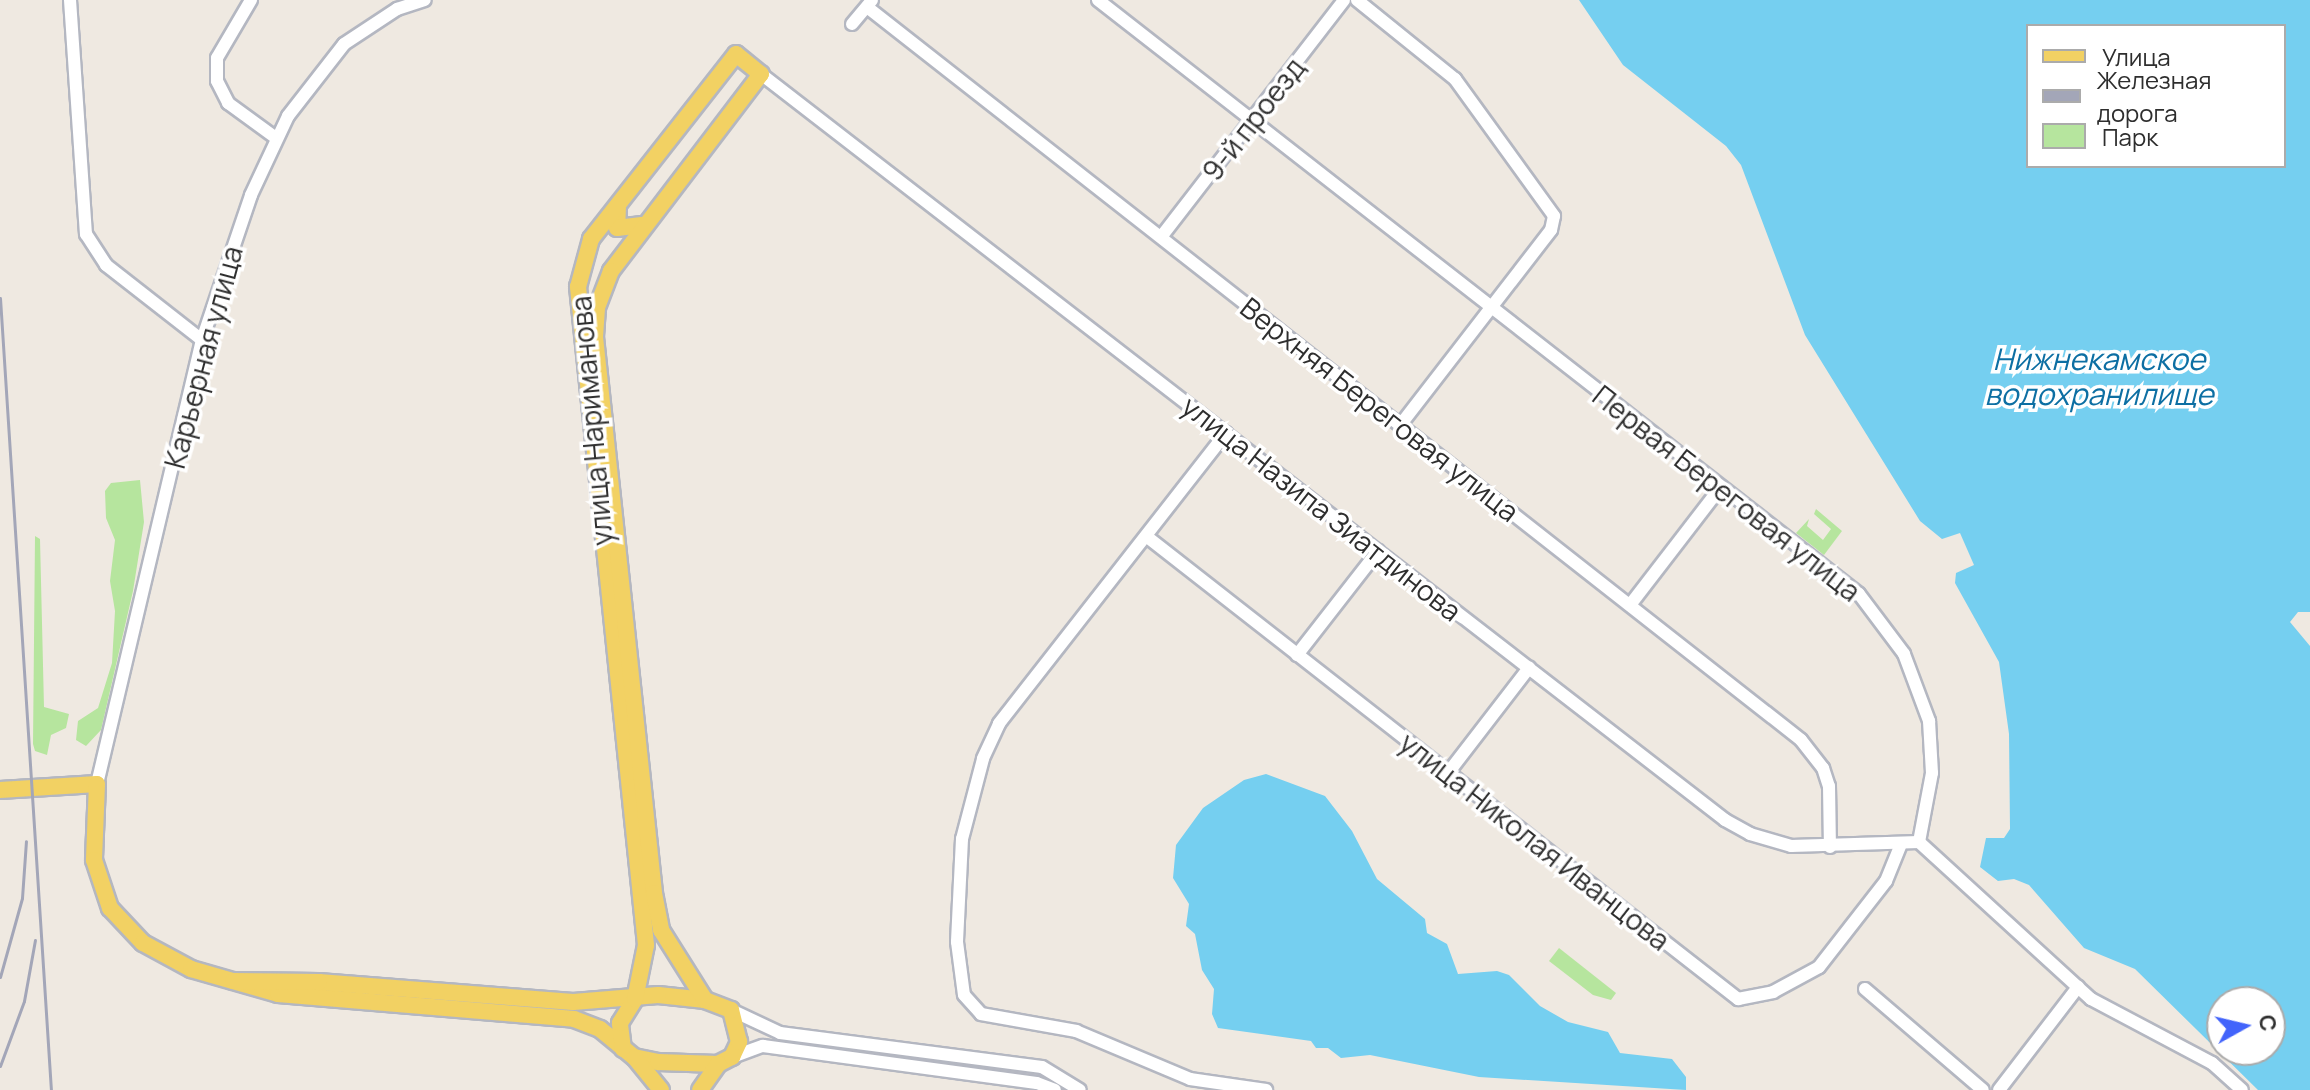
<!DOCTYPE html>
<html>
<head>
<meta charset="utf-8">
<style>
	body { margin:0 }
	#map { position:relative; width:2310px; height:1090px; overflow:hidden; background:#efe9e1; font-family:Manrope,sans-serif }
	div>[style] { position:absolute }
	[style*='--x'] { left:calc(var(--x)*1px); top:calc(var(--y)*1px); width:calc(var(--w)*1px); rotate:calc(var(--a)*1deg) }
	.green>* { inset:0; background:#b6e59e }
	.water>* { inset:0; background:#75cff0 }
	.roads { filter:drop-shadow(2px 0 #b4b7c1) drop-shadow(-2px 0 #b4b7c1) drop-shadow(0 2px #b4b7c1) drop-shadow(0 -2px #b4b7c1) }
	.minor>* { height:12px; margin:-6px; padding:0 6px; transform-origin:6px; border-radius:6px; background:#fff }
	.major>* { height:16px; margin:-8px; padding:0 8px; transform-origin:8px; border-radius:8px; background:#f2d163 }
	.rail>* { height:3px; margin:-1.5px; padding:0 1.5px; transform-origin:1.5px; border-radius:1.5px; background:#a3a6b8 }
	span { translate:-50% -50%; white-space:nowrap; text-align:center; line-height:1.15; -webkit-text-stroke:7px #fff; paint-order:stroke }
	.street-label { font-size:28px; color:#2e2e2e }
	.water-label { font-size:30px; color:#0d6fa3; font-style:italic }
	.legend { position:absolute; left:2026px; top:24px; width:260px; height:144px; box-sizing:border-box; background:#fff; border:2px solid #ababab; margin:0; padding:10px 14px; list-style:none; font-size:24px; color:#2e2e2e }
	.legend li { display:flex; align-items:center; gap:16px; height:40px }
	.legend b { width:40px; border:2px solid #ababab }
	.north { position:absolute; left:2206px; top:986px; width:80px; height:80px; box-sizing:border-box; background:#fff; border:2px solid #ababab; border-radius:50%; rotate:82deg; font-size:22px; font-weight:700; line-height:32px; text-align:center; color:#2e2e2e }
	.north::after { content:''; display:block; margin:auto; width:28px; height:36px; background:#4264fb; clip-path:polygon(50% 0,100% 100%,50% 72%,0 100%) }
</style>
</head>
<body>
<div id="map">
	<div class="green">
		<i style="clip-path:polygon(140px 480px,144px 522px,133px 591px,101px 730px,86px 746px,76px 740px,78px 721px,98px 708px,112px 663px,115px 611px,110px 581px,115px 540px,106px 518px,105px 491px,111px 483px)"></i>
		<i style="clip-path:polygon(1816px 509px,1842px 531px,1824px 555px,1796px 533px,1809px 519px,1807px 526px,1823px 540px,1831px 529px,1814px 514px)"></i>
		<i style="clip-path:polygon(35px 536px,40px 539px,44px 707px,69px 714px,66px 728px,51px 735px,47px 755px,35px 751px,33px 744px)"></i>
		<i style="clip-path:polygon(1559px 948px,1616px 993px,1611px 1000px,1593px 995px,1549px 961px)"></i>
	</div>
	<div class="water">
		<i style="clip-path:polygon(evenodd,1579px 0,2310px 0,2310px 612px,2298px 612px,2290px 622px,2310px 646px,2310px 1090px,2258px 1090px,2135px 969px,2084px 948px,2029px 885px,2014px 879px,1998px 881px,1980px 867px,1986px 838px,2004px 838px,2010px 829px,2009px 734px,1999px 662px,1955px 583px,1956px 573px,1974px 565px,1960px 533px,1942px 539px,1920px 521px,1805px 335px,1741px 165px,1726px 146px,1623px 65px,1579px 0,2028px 26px,2284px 26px,2284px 166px,2028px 166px,2028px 26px,1579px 0,2222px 1002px,2270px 1002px,2270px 1050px,2222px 1050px,2222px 1002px)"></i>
		<i style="clip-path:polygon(1266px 774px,1325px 796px,1352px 831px,1377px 879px,1425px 919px,1427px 933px,1447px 944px,1458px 974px,1497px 971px,1509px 975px,1540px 1006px,1568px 1022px,1608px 1032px,1620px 1053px,1672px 1059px,1686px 1077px,1686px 1090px,1479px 1077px,1370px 1055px,1341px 1058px,1328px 1048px,1316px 1048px,1311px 1041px,1218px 1028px,1212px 1014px,1214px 989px,1202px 970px,1195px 934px,1186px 926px,1189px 904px,1173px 878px,1176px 845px,1203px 808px,1244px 780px)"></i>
	</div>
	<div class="roads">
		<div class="minor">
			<i style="--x:70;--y:0;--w:235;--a:86.1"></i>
			<i style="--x:86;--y:234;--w:37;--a:57"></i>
			<i style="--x:106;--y:265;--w:122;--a:38"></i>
			<i style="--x:251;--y:0;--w:67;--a:120.4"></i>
			<i style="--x:217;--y:58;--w:23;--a:90"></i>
			<i style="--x:217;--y:81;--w:25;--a:63"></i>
			<i style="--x:228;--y:103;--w:59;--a:36.1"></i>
			<i style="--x:1098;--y:0;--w:965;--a:37.97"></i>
			<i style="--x:1859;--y:594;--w:75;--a:53.1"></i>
			<i style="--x:1904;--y:654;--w:72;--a:69.5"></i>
			<i style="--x:1929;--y:721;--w:52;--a:86.7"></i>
			<i style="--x:1932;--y:773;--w:70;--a:100.7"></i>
			<i style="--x:1357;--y:0;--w:126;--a:38.9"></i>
			<i style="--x:1455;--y:79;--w:169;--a:54.1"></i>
			<i style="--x:1554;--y:216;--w:14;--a:102"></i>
			<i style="--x:1551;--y:230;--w:245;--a:127.7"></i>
			<i style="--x:867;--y:7;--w:1187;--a:38.12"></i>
			<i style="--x:1801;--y:740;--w:36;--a:52"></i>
			<i style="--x:1823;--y:768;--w:19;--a:72"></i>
			<i style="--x:1829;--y:786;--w:61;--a:89.1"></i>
			<i style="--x:852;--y:24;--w:31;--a:-50"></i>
			<i style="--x:761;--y:74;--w:1219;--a:37.73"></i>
			<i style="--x:1725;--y:820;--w:29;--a:29"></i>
			<i style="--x:1750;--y:834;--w:43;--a:16.3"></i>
			<i style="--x:1791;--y:846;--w:128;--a:-1.8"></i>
			<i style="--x:1161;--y:237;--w:299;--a:-52.3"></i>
			<i style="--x:1226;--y:433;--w:369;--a:128"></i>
			<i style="--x:999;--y:724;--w:38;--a:115"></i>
			<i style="--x:983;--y:759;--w:83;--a:104.7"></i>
			<i style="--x:962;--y:839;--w:103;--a:92.8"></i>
			<i style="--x:957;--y:942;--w:53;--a:82.5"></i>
			<i style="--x:964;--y:995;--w:25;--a:48"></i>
			<i style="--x:981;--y:1014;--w:97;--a:10.1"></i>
			<i style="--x:1076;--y:1031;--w:124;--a:22.8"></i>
			<i style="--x:1190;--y:1079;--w:77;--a:8.2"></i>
			<i style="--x:1146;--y:536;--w:752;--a:38.03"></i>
			<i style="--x:1738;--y:999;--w:36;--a:-11"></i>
			<i style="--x:1773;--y:992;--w:52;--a:-28.5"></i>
			<i style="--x:1819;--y:967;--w:109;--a:-52.1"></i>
			<i style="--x:1886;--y:881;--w:40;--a:-68"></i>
			<i style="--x:1630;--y:605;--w:149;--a:-52.4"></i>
			<i style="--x:1297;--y:655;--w:132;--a:-52.1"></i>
			<i style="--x:1448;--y:773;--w:133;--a:-52.4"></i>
			<i style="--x:97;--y:784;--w:456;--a:-76.7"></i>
			<i style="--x:202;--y:340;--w:153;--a:-71.3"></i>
			<i style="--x:251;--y:195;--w:87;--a:-64.9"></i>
			<i style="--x:288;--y:116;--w:91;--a:-52.1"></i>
			<i style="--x:344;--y:44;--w:64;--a:-33.4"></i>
			<i style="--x:397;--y:9;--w:29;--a:-18"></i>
			<i style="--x:1919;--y:842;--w:233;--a:42.4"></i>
			<i style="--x:2091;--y:999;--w:137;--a:27.9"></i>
			<i style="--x:2212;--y:1063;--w:40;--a:42"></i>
			<i style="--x:1865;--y:989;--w:155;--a:40.6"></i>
			<i style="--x:731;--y:1010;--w:54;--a:25.1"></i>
			<i style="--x:780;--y:1033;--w:264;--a:7.4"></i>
			<i style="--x:1042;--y:1067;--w:44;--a:31.2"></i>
			<i style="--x:732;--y:1057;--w:33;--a:-20"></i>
			<i style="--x:763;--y:1046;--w:276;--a:7.7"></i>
			<i style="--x:1037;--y:1083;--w:19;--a:21"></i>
			<i style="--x:1999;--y:1090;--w:130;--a:-52.5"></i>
		</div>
		<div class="major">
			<i style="--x:618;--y:205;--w:23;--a:92"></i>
			<i style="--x:617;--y:228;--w:25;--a:-7"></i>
			<i style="--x:0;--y:790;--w:97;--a:-3.5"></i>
			<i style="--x:97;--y:784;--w:76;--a:92.3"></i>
			<i style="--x:94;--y:860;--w:51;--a:71.6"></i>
			<i style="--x:110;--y:908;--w:48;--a:46.7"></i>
			<i style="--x:143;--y:943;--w:55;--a:28.4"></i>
			<i style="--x:191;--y:969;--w:91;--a:16"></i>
			<i style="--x:278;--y:994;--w:297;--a:4.8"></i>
			<i style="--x:574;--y:1019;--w:28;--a:21"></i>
			<i style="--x:600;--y:1029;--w:44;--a:39.5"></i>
			<i style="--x:634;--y:1057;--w:25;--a:12"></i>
			<i style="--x:658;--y:1062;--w:60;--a:1.9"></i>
			<i style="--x:718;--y:1064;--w:16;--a:-27"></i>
			<i style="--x:732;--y:1057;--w:17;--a:-65"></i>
			<i style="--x:739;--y:1042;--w:33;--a:-104"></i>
			<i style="--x:731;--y:1010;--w:28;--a:-159"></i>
			<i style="--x:705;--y:1000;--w:47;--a:-173.9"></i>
			<i style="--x:658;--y:995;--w:85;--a:175.3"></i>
			<i style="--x:573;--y:1002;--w:255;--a:-175.5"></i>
			<i style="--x:319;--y:982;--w:86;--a:-179.3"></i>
			<i style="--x:623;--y:1049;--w:26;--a:-97"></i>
			<i style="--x:620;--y:1023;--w:28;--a:-58"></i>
			<i style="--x:635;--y:999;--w:55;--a:-78.5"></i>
			<i style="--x:646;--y:945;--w:662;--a:-95.9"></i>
			<i style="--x:578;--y:287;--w:50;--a:-74.8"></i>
			<i style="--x:591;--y:239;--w:235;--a:-51.9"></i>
			<i style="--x:736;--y:54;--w:32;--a:39"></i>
			<i style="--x:761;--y:74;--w:248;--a:127.3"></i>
			<i style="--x:611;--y:271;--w:40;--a:111"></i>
			<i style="--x:597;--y:308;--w:29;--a:94"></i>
			<i style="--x:595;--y:337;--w:559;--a:83.94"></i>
			<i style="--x:654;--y:893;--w:38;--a:79"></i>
			<i style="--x:661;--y:930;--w:83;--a:57.8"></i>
			<i style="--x:635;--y:1058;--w:41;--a:50.9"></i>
			<i style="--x:700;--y:1090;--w:32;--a:-55"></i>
		</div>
	</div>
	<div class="rail">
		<i style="--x:0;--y:298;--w:794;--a:86.32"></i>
		<i style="--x:0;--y:977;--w:82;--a:-74.4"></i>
		<i style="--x:22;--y:898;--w:57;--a:-86"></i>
		<i style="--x:0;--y:1066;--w:69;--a:-69.7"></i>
		<i style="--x:24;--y:1001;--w:62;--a:-79.8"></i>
	</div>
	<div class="street-label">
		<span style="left:1253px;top:119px;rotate:-52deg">9-й проезд</span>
		<span style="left:203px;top:357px;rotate:-75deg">Карьерная улица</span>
		<span style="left:1380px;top:409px;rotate:38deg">Верхняя Береговая улица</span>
		<span style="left:591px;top:421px;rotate:-95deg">улица Нариманова</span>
		<span style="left:1727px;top:493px;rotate:38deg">Первая Береговая улица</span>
		<span style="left:1322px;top:508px;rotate:38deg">улица Назипа Зиатдинова</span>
		<span style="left:1535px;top:841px;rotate:38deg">улица Николая Иванцова</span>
	</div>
	<div class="water-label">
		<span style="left:2099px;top:376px">Нижнекамское<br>водохранилище</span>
	</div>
	<ul class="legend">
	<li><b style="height:10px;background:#f2d163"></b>Улица</li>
	<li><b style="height:10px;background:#a3a6b8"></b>Железная дорога</li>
	<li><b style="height:22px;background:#b6e59e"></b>Парк</li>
	</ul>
	<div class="north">С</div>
</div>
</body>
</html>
